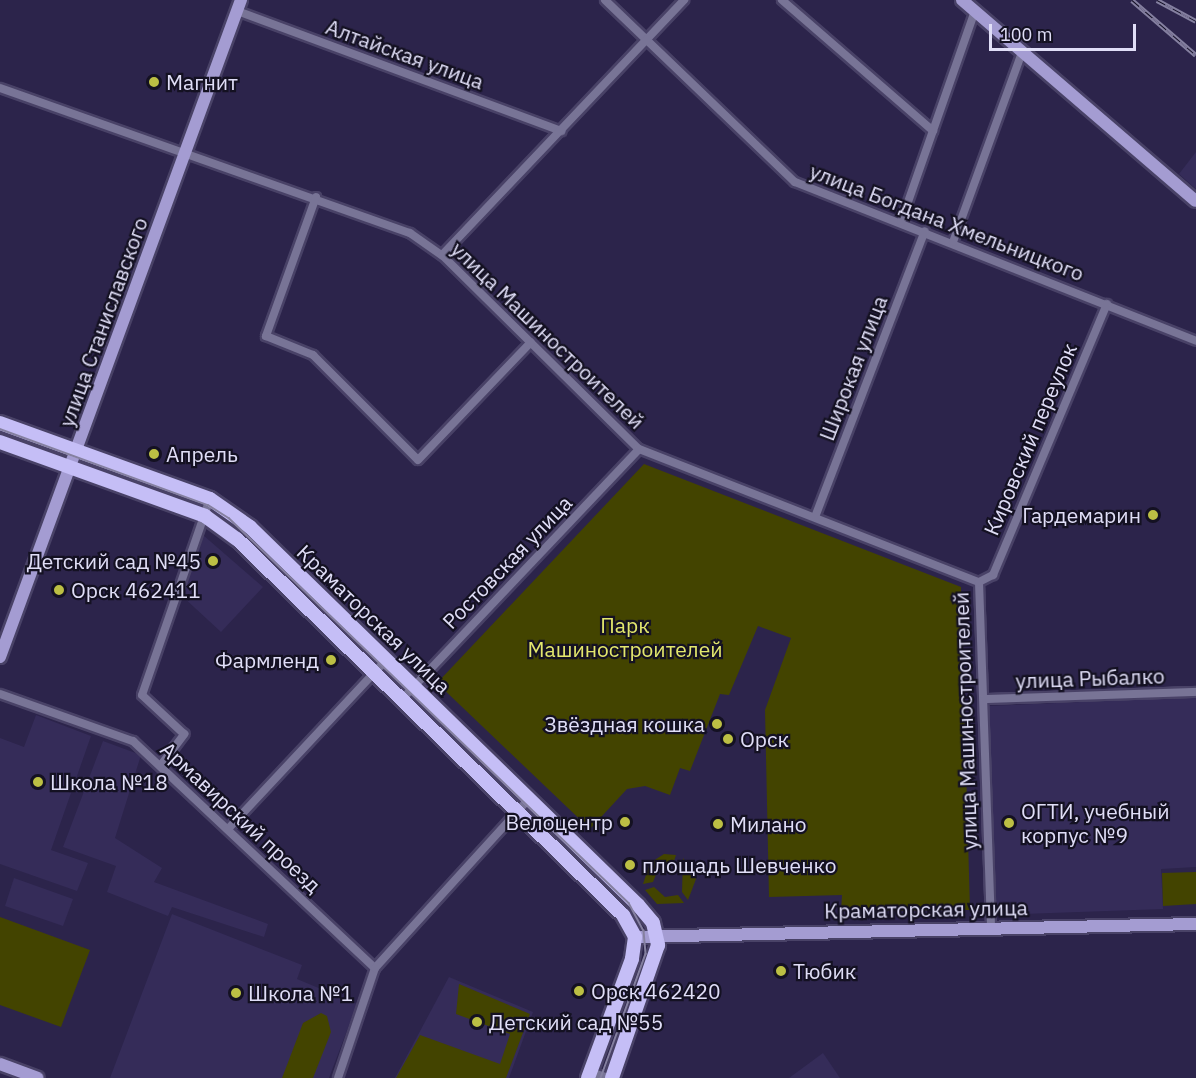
<!DOCTYPE html>
<html>
<head>
<meta charset="utf-8">
<style>
	body { margin:0 }
	#map { position:relative; width:1196px; height:1078px; overflow:hidden; background:#2c244b; font-family:"IBM Plex Sans",sans-serif }
	div>[style] { position:absolute }
	[style*='--x'] { left:calc(var(--x)*1px); top:calc(var(--y)*1px); width:calc(var(--w)*1px); rotate:calc(var(--a)*1deg) }
	.built>* { inset:0; background:#352c59 }
	.green>* { inset:0; background:#434400 }
	.roads { filter:drop-shadow(2px 0 #494267) drop-shadow(-2px 0 #494267) drop-shadow(0 2px #494267) drop-shadow(0 -2px #494267) }
	.street>* { height:8px; margin:-4px; padding:0 4px; transform-origin:4px; border-radius:4px; background:#787496 }
	.secondary>* { height:12px; margin:-6px; padding:0 6px; transform-origin:6px; border-radius:6px; background:#a49cd2 }
	.primary>* { height:14px; margin:-7px; padding:0 7px; transform-origin:7px; border-radius:7px; background:#c5bef6 }
	.tram>* { height:1.5px; margin:-0.75px; padding:0 0.75px; transform-origin:0.75px; border-radius:0.75px; background:#8580a0 }
	.rail>* { height:5px; margin-top:-2.5px; transform-origin:0; background:repeating-linear-gradient(90deg,#141122 0 9px,#8580a0 0 18px); box-sizing:border-box; border-block:2px solid #8580a0 }
	.dots>* { width:16px; height:16px; translate:-50% -50%; box-sizing:border-box; border:3px solid #141122; border-radius:50% }
	span { translate:-50% -50%; white-space:nowrap; text-align:center; line-height:1.15; -webkit-text-stroke:4.5px #141122; paint-order:stroke }
	.street-label { font-size:21px; color:#e0def7 }
	.poi-label { font-size:21px; color:#e0def7 }
	.left { translate:0 -50%; text-align:left }
	.right { translate:-100% -50%; text-align:right }
	.park-label { font-size:21px; color:#e3e76d }
	.scale { position:absolute; left:989px; top:24px; width:147px; height:27px; box-sizing:border-box; border:3px solid #e0def7; border-top:0; padding-left:8px; font-size:18px; line-height:21px; white-space:nowrap; color:#e0def7; -webkit-text-stroke:4px #141122; paint-order:stroke }
</style>
</head>
<body>
<div id="map">
	<div class="built">
		<i style="clip-path:polygon(1196px 152px,1196px 189px,1179px 174px)"></i>
		<i style="clip-path:polygon(203px 535px,263px 587px,221px 632px,182px 596px)"></i>
		<i style="clip-path:polygon(1196px 697px,1196px 867px,1161px 869px,1163px 909px,994px 915px,988px 706px)"></i>
		<i style="clip-path:polygon(36px 715px,91px 736px,51px 850px,88px 863px,77px 891px,0 864px,0 738px,24px 747px)"></i>
		<i style="clip-path:polygon(103px 741px,141px 755px,115px 838px,162px 868px,154px 882px,268px 924px,264px 937px,172px 907px,168px 916px,107px 892px,116px 866px,63px 847px)"></i>
		<i style="clip-path:polygon(14px 878px,73px 899px,63px 926px,5px 906px)"></i>
		<i style="clip-path:polygon(172px 914px,302px 965px,297px 979px,357px 1004px,329px 1078px,110px 1078px)"></i>
		<i style="clip-path:polygon(449px 977px,533px 1012px,509px 1078px,395px 1078px)"></i>
		<i style="clip-path:polygon(823px 1053px,840px 1078px,789px 1078px)"></i>
	</div>
	<div class="green">
		<i style="clip-path:polygon(644px 464px,961px 587px,970px 910px,841px 911px,842px 895px,769px 897px,765px 710px,791px 638px,758px 626px,729px 695px,720px 694px,690px 771px,680px 768px,670px 795px,645px 786px,627px 789px,590px 829px,437px 683px)"></i>
		<i style="clip-path:polygon(664px 854px,676px 855px,673px 864px,659px 867px,653px 882px,643px 884px,650px 863px)"></i>
		<i style="clip-path:polygon(683px 858px,696px 879px,688px 900px,682px 892px)"></i>
		<i style="clip-path:polygon(1196px 872px,1196px 904px,1163px 906px,1162px 873px)"></i>
		<i style="clip-path:polygon(654px 887px,665px 897px,678px 895px,684px 903px,657px 904px,645px 890px)"></i>
		<i style="clip-path:polygon(0 917px,90px 950px,61px 1027px,0 1005px)"></i>
		<i style="clip-path:polygon(459px 984px,530px 1014px,506px 1078px,396px 1078px,420px 1035px,500px 1064px,510px 1034px,456px 1014px)"></i>
		<i style="clip-path:polygon(321px 1013px,327px 1016px,331px 1032px,313px 1078px,282px 1078px,303px 1023px)"></i>
	</div>
	<div class="roads">
		<div class="street">
			<i style="--x:605;--y:0;--w:263;--a:43.8"></i>
			<i style="--x:795;--y:182;--w:431;--a:21.6"></i>
			<i style="--x:782;--y:0;--w:200;--a:40.9"></i>
			<i style="--x:237;--y:11;--w:346;--a:20.3"></i>
			<i style="--x:0;--y:88;--w:435;--a:19.5"></i>
			<i style="--x:410;--y:233;--w:39;--a:35"></i>
			<i style="--x:442;--y:255;--w:276;--a:44.6"></i>
			<i style="--x:639;--y:449;--w:365;--a:21.4"></i>
			<i style="--x:979;--y:582;--w:347;--a:88"></i>
			<i style="--x:316;--y:197;--w:148;--a:109.8"></i>
			<i style="--x:266;--y:336;--w:51;--a:22"></i>
			<i style="--x:313;--y:355;--w:148;--a:45"></i>
			<i style="--x:418;--y:460;--w:163;--a:-46.2"></i>
			<i style="--x:901;--y:222;--w:224;--a:-70.7"></i>
			<i style="--x:953;--y:242;--w:202;--a:-70"></i>
			<i style="--x:442;--y:255;--w:352;--a:-46.5"></i>
			<i style="--x:815;--y:517;--w:306;--a:-69"></i>
			<i style="--x:979;--y:582;--w:16;--a:-27"></i>
			<i style="--x:993;--y:575;--w:294;--a:-67.2"></i>
			<i style="--x:0;--y:694;--w:141;--a:19.5"></i>
			<i style="--x:133;--y:741;--w:332;--a:43.2"></i>
			<i style="--x:402;--y:699;--w:344;--a:-46.5"></i>
			<i style="--x:984;--y:699;--w:212;--a:-1.9"></i>
			<i style="--x:161;--y:765;--w:39;--a:-53"></i>
			<i style="--x:184;--y:734;--w:57;--a:-137.1"></i>
			<i style="--x:142;--y:695;--w:207;--a:-70.9"></i>
			<i style="--x:228;--y:829;--w:231;--a:-46.9"></i>
			<i style="--x:590;--y:1072;--w:20;--a:18"></i>
			<i style="--x:338;--y:1078;--w:116;--a:-71.4"></i>
			<i style="--x:375;--y:968;--w:229;--a:-47.7"></i>
		</div>
		<div class="secondary">
			<i style="--x:962;--y:0;--w:308;--a:40.7"></i>
			<i style="--x:0;--y:657;--w:700;--a:-69.86"></i>
			<i style="--x:635;--y:937;--w:561;--a:-1.33"></i>
			<i style="--x:0;--y:1064;--w:40;--a:20.2"></i>
		</div>
		<div class="primary">
			<i style="--x:0;--y:423;--w:223;--a:19.9"></i>
			<i style="--x:210;--y:499;--w:49;--a:35"></i>
			<i style="--x:250;--y:527;--w:542;--a:44.25"></i>
			<i style="--x:638;--y:905;--w:23;--a:50"></i>
			<i style="--x:653;--y:923;--w:23;--a:77"></i>
			<i style="--x:658;--y:945;--w:141;--a:109.1"></i>
			<i style="--x:0;--y:442;--w:218;--a:19.8"></i>
			<i style="--x:205;--y:516;--w:39;--a:36"></i>
			<i style="--x:237;--y:539;--w:539;--a:44.25"></i>
			<i style="--x:623;--y:915;--w:25;--a:61"></i>
			<i style="--x:635;--y:937;--w:22;--a:98"></i>
			<i style="--x:632;--y:959;--w:127;--a:110.3"></i>
		</div>
	</div>
	<div class="tram">
		<i style="--x:0;--y:429;--w:221;--a:20.1"></i>
		<i style="--x:208;--y:505;--w:25;--a:32"></i>
		<i style="--x:229;--y:518;--w:555;--a:43.91"></i>
		<i style="--x:629;--y:903;--w:32;--a:62"></i>
		<i style="--x:644;--y:931;--w:23;--a:85"></i>
		<i style="--x:646;--y:954;--w:132;--a:109.9"></i>
	</div>
	<div class="rail">
		<i style="--x:1132;--y:0;--w:84;--a:40.7"></i>
		<i style="--x:1157;--y:0;--w:44;--a:28.3"></i>
	</div>
	<div class="dots">
		<i style="left:154px;top:82px;background:#bcbf44"></i>
		<i style="left:154px;top:454px;background:#bcbf44"></i>
		<i style="left:1153px;top:515px;background:#bcbf44"></i>
		<i style="left:213px;top:561px;background:#bcbf44"></i>
		<i style="left:59px;top:590px;background:#bcbf44"></i>
		<i style="left:331px;top:660px;background:#bcbf44"></i>
		<i style="left:717px;top:724px;background:#bcbf44"></i>
		<i style="left:728px;top:739px;background:#bcbf44"></i>
		<i style="left:38px;top:782px;background:#bcbf44"></i>
		<i style="left:625px;top:822px;background:#bcbf44"></i>
		<i style="left:1009px;top:823px;background:#bcbf44"></i>
		<i style="left:718px;top:824px;background:#bcbf44"></i>
		<i style="left:630px;top:865px;background:#bcbf44"></i>
		<i style="left:781px;top:971px;background:#bcbf44"></i>
		<i style="left:579px;top:991px;background:#bcbf44"></i>
		<i style="left:236px;top:993px;background:#bcbf44"></i>
		<i style="left:477px;top:1022px;background:#bcbf44"></i>
	</div>
	<div class="street-label">
		<span style="left:405px;top:54px;rotate:20deg">Алтайская улица</span>
		<span style="left:947px;top:222px;rotate:21deg">улица Богдана Хмельницкого</span>
		<span style="left:103px;top:322px;rotate:-70deg">улица Станиславского</span>
		<span style="left:548px;top:335px;rotate:44deg">улица Машиностроителей</span>
		<span style="left:853px;top:368px;rotate:-69deg">Широкая улица</span>
		<span style="left:1030px;top:439px;rotate:-67deg">Кировский переулок</span>
		<span style="left:507px;top:562px;rotate:-46deg">Ростовская улица</span>
		<span style="left:374px;top:619px;rotate:44deg">Краматорская улица</span>
		<span style="left:1090px;top:678px;rotate:-2deg">улица Рыбалко</span>
		<span style="left:965px;top:721px;rotate:-92deg">улица Машиностроителей</span>
		<span style="left:241px;top:817px;rotate:43deg">Армавирский проезд</span>
		<span style="left:926px;top:909px;rotate:-1deg">Краматорская улица</span>
	</div>
	<div class="poi-label">
		<span class="left" style="left:166px;top:82px">Магнит</span>
		<span class="left" style="left:166px;top:454px">Апрель</span>
		<span class="right" style="left:1141px;top:515px">Гардемарин</span>
		<span class="right" style="left:201px;top:561px">Детский сад №45</span>
		<span class="left" style="left:71px;top:590px">Орск 462411</span>
		<span class="right" style="left:319px;top:660px">Фармленд</span>
		<span class="right" style="left:705px;top:724px">Звёздная кошка</span>
		<span class="left" style="left:740px;top:739px">Орск</span>
		<span class="left" style="left:50px;top:782px">Школа №18</span>
		<span class="left" style="left:1021px;top:823px">ОГТИ, учебный<br>корпус №9</span>
		<span class="right" style="left:613px;top:822px">Велоцентр</span>
		<span class="left" style="left:730px;top:824px">Милано</span>
		<span class="left" style="left:642px;top:865px">площадь Шевченко</span>
		<span class="left" style="left:793px;top:971px">Тюбик</span>
		<span class="left" style="left:591px;top:991px">Орск 462420</span>
		<span class="left" style="left:248px;top:993px">Школа №1</span>
		<span class="left" style="left:489px;top:1022px">Детский сад №55</span>
	</div>
	<div class="park-label">
		<span style="left:625px;top:637px">Парк<br>Машиностроителей</span>
	</div>
	<div class="scale">100 m</div>
</div>
</body>
</html>
